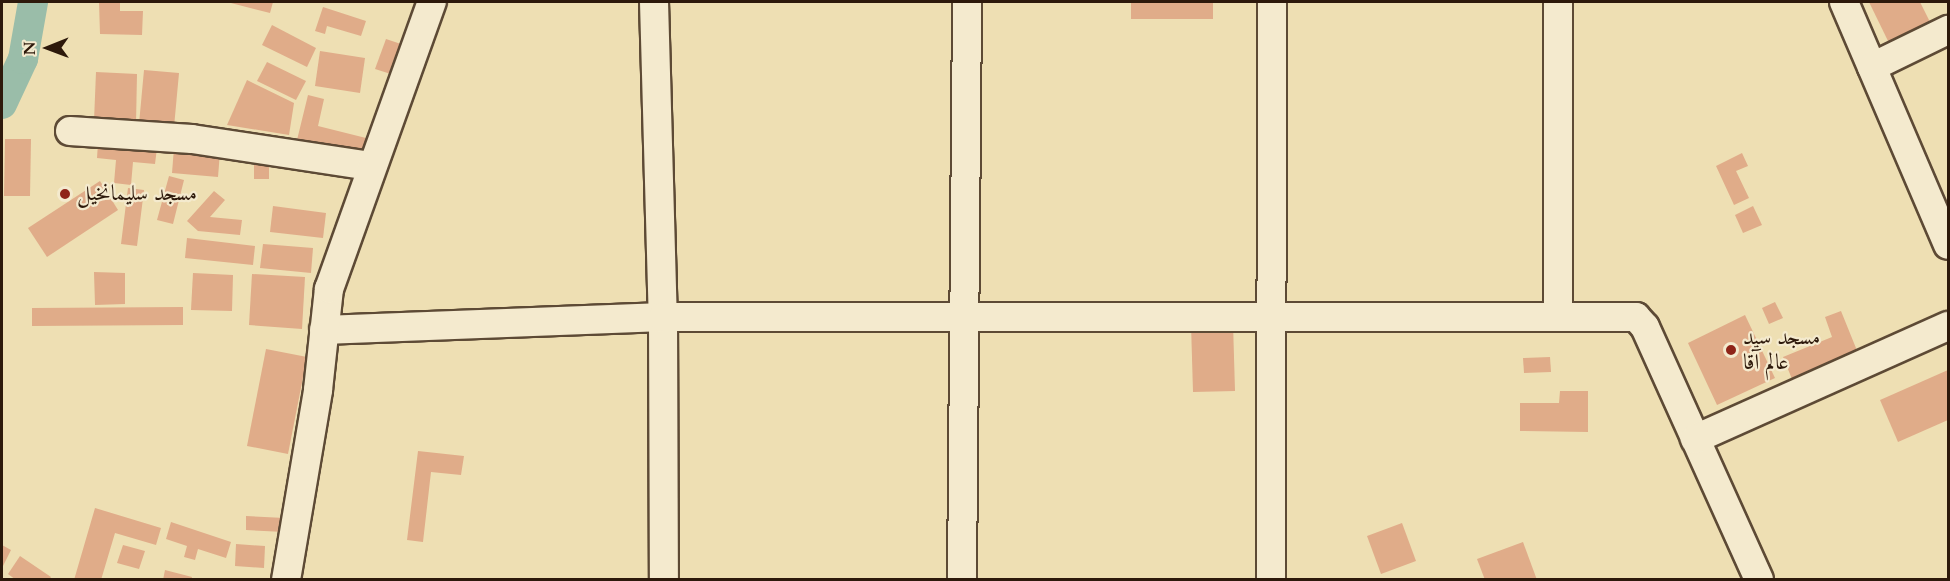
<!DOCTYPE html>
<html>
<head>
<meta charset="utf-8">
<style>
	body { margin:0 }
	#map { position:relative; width:1950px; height:581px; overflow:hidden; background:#eedfb3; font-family:Cardo,Amiri,serif }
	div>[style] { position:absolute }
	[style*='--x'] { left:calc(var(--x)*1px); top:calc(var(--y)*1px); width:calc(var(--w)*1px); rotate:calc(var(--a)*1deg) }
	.canal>* { height:30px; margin:-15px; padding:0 15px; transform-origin:15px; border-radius:15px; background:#9abda9 }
	.building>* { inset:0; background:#e0ac89 }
	.roads { filter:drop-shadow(2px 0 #5d4a35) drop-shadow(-2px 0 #5d4a35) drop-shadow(0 2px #5d4a35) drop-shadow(0 -2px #5d4a35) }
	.street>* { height:28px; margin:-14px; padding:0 14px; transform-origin:14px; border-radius:14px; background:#f4eace }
	.dots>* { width:16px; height:16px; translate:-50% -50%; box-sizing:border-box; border:3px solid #f4eace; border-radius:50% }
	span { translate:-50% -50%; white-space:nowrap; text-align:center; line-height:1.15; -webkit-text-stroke:4.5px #f4eace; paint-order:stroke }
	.poi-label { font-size:22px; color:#2d190b }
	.left { translate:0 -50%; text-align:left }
	.frame { position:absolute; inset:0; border:3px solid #2d190b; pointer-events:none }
	.north { position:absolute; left:18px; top:18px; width:60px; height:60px; -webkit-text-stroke:4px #f4eace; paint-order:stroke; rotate:269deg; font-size:16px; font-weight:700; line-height:24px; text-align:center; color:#2d190b }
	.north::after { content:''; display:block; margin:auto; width:21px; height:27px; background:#2d190b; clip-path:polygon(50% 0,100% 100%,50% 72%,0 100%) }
</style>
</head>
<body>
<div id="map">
	<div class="canal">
		<i style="--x:2;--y:104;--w:50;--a:-65"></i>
		<i style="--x:23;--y:59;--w:58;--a:-80"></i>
	</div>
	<div class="building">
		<i style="clip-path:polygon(99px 2px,120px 2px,120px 11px,143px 11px,142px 35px,100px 34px)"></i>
		<i style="clip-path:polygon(227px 2px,273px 2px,270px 13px)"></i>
		<i style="clip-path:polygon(1131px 2px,1213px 2px,1213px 19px,1131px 19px)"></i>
		<i style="clip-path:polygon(1869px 2px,1920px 2px,1930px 22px,1889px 43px)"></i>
		<i style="clip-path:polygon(323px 7px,366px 21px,361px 36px,327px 26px,325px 34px,315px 31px)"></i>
		<i style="clip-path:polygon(272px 25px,316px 48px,307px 67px,262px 45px)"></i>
		<i style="clip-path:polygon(386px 39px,404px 45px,394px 75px,375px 69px)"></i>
		<i style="clip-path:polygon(320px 51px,365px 58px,360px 93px,315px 86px)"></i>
		<i style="clip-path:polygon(267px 62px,306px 81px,296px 100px,257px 81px)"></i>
		<i style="clip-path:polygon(144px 70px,179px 73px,174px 127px,139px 124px)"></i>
		<i style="clip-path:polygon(96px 72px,137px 74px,136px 123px,94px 121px)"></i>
		<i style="clip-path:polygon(247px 80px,294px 103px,289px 135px,227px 125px)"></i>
		<i style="clip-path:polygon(308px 95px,324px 99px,318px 126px,370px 139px,366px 156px,297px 140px)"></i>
		<i style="clip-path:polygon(5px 139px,31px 139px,30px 196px,4px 196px)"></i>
		<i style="clip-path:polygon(98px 143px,157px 148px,155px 164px,133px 162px,131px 185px,114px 183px,116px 160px,97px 158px)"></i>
		<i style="clip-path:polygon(174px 148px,220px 152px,218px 177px,172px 173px)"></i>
		<i style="clip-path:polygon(1742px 153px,1748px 166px,1736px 171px,1749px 198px,1734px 205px,1716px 166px)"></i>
		<i style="clip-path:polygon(254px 156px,269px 156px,269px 179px,254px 179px)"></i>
		<i style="clip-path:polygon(169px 176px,184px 180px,173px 224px,157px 220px)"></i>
		<i style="clip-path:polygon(100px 181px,118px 210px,47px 257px,28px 228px)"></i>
		<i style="clip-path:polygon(128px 188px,144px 190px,137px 246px,121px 244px)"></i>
		<i style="clip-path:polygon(214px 191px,225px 200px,210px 217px,242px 220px,240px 235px,198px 231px,187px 221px)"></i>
		<i style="clip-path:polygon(273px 206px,326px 213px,323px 238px,270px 232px)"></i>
		<i style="clip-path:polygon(1753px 206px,1762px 225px,1743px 233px,1735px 215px)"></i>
		<i style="clip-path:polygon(187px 238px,255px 246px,253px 265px,185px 258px)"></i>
		<i style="clip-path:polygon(263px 244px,313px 248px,311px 273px,260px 268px)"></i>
		<i style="clip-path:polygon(94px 272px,125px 273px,125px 304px,95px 305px)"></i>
		<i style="clip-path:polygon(193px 273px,233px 275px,232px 311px,191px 310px)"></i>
		<i style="clip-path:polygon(252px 274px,305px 277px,302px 329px,249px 325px)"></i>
		<i style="clip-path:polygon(1775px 302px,1783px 318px,1769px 324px,1762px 308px)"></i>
		<i style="clip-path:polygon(183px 307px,183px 325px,32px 326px,32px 308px)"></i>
		<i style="clip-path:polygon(1841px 311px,1858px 353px,1792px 379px,1783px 357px,1832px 337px,1825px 317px)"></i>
		<i style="clip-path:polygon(1745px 315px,1775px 378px,1717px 405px,1688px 343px)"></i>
		<i style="clip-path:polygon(1233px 323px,1235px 391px,1193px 392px,1191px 324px)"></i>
		<i style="clip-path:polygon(266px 349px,307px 357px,288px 454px,247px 446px)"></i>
		<i style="clip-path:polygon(1550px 357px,1551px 372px,1524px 373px,1523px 358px)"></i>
		<i style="clip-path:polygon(1948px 370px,1948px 420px,1898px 442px,1880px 400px)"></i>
		<i style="clip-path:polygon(1560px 391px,1588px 391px,1588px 432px,1520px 431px,1520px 403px,1559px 403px)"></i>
		<i style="clip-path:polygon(418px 451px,464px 456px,461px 475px,431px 472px,423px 542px,407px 540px)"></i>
		<i style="clip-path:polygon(95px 508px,161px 528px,156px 545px,115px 533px,101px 580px,74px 580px)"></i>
		<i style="clip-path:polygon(246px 516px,285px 518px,284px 532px,246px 530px)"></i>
		<i style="clip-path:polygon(171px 522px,231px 542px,226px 558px,198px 549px,195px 560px,184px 557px,187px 546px,166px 539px)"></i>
		<i style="clip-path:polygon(1402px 523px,1416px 561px,1381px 574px,1367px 536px)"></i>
		<i style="clip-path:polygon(1523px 542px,1537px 580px,1485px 580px,1477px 559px)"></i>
		<i style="clip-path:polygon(236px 544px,265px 546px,264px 568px,235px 566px)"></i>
		<i style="clip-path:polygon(2px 545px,11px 550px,2px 568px)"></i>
		<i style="clip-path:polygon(123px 545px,145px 551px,139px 569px,117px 563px)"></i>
		<i style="clip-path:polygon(20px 556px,51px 577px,49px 580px,16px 580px,8px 574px)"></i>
		<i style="clip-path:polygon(165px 570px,192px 577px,191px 580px,163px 580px)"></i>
	</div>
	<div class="roads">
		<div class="street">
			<i style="--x:654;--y:2;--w:315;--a:88.4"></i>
			<i style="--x:663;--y:317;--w:263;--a:89.8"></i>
			<i style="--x:1558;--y:2;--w:315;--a:90"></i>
			<i style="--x:1844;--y:2;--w:264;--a:66.8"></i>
			<i style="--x:1872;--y:67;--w:85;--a:-26"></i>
			<i style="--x:70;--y:131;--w:122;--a:3.8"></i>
			<i style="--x:192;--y:139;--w:181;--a:8.6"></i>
			<i style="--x:324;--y:330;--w:339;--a:-2.2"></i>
			<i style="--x:663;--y:317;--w:973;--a:0"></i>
			<i style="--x:1636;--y:317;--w:13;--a:48"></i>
			<i style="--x:1645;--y:327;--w:277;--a:65.7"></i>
			<i style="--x:1695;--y:439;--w:277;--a:-24.1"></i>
			<i style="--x:286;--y:580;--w:193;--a:-80.4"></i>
			<i style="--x:318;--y:390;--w:102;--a:-83.8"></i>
			<i style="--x:329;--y:289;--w:305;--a:-70.3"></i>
			<i style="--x:962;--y:580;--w:578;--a:-89.5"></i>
			<i style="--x:1271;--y:580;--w:578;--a:-89.9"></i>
		</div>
	</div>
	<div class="dots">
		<i style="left:65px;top:194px;background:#8f2418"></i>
		<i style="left:1731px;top:350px;background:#8f2418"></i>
	</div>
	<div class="poi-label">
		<span class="left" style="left:77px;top:194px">مسجد سلیمانخیل</span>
		<span class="left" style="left:1743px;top:350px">مسجد سید<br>عالم آقا</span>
	</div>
	<div class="frame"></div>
	<div class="north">N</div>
</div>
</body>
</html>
